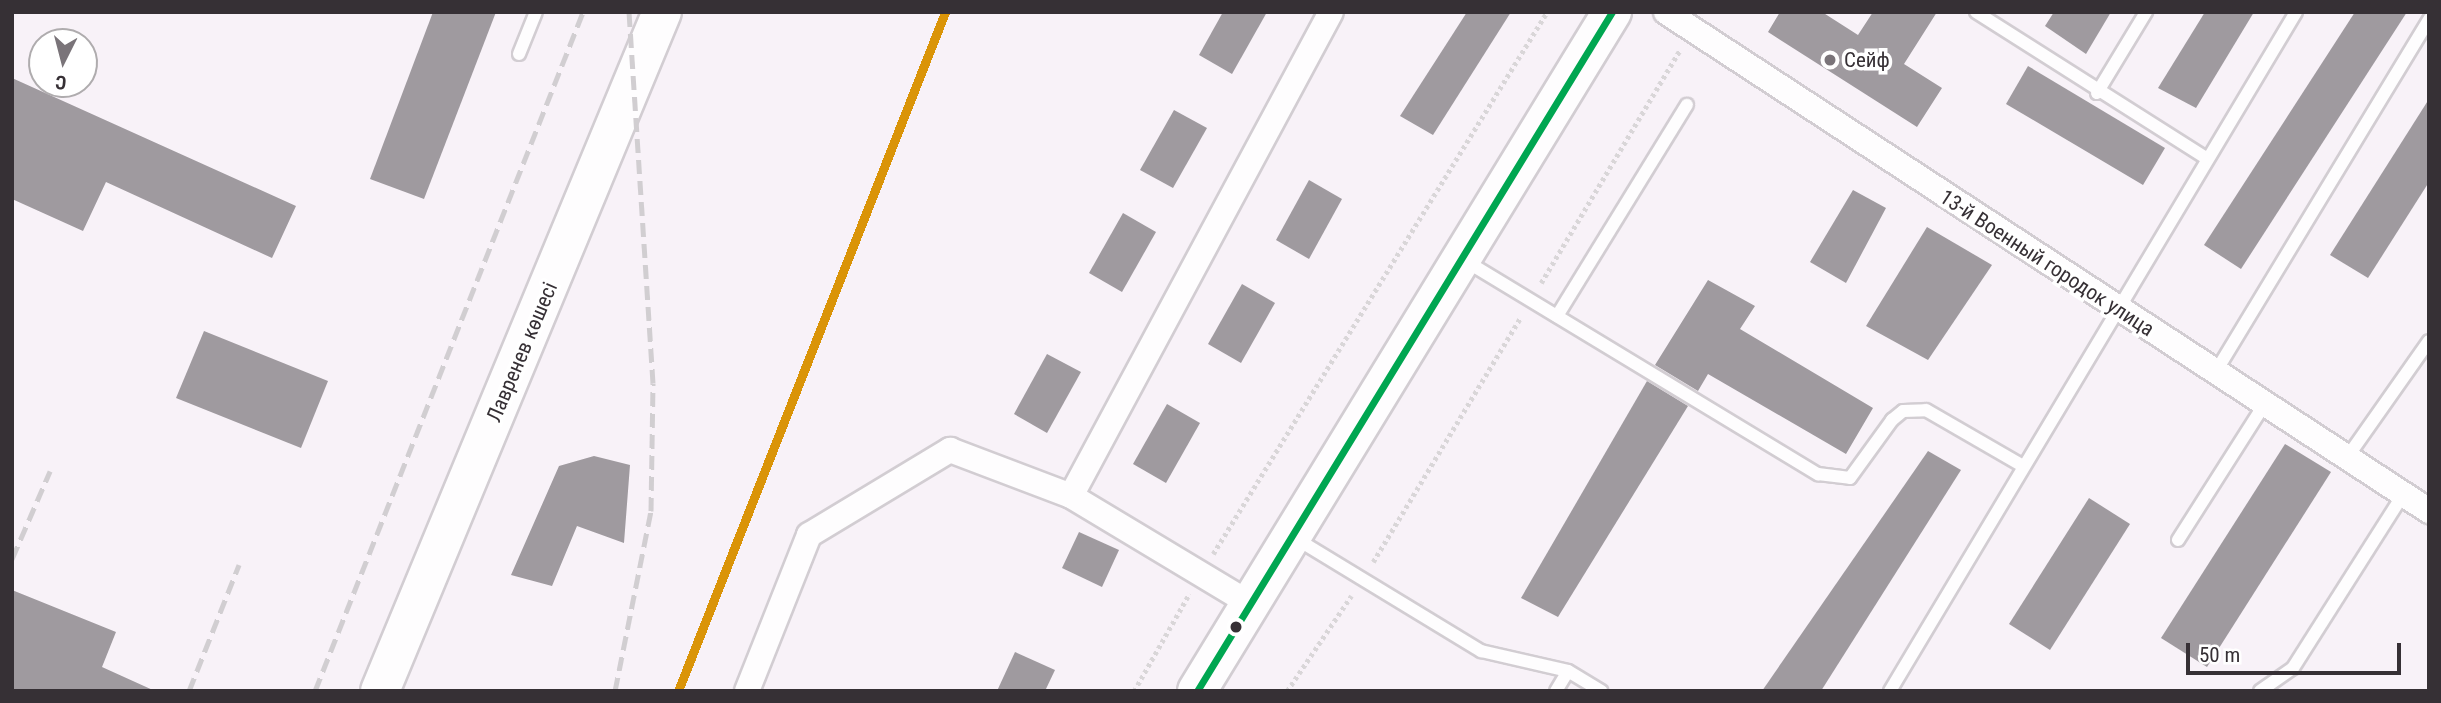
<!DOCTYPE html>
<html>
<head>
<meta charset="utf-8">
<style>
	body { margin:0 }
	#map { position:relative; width:2441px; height:703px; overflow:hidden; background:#f8f2f8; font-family:"Roboto Condensed",sans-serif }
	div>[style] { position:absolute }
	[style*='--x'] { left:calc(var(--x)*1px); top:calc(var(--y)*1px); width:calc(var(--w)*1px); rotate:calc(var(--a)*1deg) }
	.building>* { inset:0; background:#9f9a9f }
	.path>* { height:4.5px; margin-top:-2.25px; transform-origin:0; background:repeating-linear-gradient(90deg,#d9d6d8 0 3.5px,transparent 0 7px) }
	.roads { filter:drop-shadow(2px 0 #d2cdd2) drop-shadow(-2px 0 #d2cdd2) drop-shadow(0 2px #d2cdd2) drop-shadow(0 -2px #d2cdd2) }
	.lane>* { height:12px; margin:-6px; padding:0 6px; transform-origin:6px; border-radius:6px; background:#fefdfe }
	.street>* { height:24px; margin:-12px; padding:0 12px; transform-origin:12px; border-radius:12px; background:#fefdfe }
	.primary>* { height:38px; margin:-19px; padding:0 19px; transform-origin:19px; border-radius:19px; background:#fefdfe }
	.rail>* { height:5px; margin-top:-2.5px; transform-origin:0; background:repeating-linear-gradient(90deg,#d1ced1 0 14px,transparent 0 21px) }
	.bus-1>* { height:7px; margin:-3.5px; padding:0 3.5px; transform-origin:3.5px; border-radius:3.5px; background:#00a651 }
	.rail-1>* { height:9px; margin:-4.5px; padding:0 4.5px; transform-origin:4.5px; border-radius:4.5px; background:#da9408 }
	.dots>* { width:19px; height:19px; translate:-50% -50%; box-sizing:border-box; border:4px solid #fff; border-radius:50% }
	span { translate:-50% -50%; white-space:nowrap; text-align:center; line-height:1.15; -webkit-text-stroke:7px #fff; paint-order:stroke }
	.poi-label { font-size:21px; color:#363035 }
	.left { translate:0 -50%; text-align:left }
	.street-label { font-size:21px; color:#363035 }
	.frame { position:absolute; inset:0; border:14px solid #363035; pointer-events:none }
	.north { position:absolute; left:28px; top:28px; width:70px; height:70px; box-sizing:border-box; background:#fff; border:2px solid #afacae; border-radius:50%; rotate:186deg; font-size:19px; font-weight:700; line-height:28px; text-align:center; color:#363035 }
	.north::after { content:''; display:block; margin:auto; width:24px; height:32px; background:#7a7479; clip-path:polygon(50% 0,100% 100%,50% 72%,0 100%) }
	.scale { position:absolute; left:2186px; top:643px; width:215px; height:32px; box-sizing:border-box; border:4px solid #363035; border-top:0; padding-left:9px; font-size:21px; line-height:24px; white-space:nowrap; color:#363035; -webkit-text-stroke:5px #fff; paint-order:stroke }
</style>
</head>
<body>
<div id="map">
	<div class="building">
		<i style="clip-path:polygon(433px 12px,496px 12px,424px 199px,370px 179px)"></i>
		<i style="clip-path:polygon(1223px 12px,1267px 12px,1232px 74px,1199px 55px)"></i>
		<i style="clip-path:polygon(1467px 12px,1511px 12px,1433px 135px,1400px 116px)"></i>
		<i style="clip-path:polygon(1780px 12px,1822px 12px,1858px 35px,1873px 12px,1937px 12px,1904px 64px,1942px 88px,1917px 127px,1768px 32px)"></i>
		<i style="clip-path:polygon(2054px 12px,2111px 12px,2086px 54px,2045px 26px)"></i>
		<i style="clip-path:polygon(2205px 12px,2254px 12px,2196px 108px,2158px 88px)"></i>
		<i style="clip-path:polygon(2355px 12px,2407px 12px,2241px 269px,2204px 245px)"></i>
		<i style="clip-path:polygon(2028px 66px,2165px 148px,2143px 185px,2006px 104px)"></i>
		<i style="clip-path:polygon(12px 78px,296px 206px,272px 258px,106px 182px,83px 231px,12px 199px)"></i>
		<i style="clip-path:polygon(2429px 99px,2429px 182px,2368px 278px,2330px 255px)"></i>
		<i style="clip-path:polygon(1174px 110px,1207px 128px,1173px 188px,1140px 170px)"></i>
		<i style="clip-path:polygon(1309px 180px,1342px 199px,1309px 259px,1276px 240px)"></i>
		<i style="clip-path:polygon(1853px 190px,1886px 208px,1846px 283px,1810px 262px)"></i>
		<i style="clip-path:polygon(1123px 213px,1156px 232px,1122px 292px,1089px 273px)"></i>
		<i style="clip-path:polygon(1927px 227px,1992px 265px,1928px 360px,1866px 326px)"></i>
		<i style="clip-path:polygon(1708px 280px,1755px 306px,1740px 329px,1873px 408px,1846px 454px,1708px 374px,1698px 391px,1655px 365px)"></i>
		<i style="clip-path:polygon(1242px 284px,1275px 303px,1241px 363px,1208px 344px)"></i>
		<i style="clip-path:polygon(204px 331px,328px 381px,301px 448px,176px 398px)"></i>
		<i style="clip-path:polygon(1047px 354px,1081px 372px,1047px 433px,1014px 414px)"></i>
		<i style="clip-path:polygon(1647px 381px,1688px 406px,1558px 617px,1521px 598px)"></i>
		<i style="clip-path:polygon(1167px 404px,1200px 423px,1166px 483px,1133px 464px)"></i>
		<i style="clip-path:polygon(2285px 444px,2331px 472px,2207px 667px,2161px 638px)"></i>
		<i style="clip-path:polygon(1928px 451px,1961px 470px,1821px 691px,1762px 691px)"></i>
		<i style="clip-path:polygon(594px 456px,630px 465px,624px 543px,577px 526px,552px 586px,511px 575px,559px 466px)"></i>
		<i style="clip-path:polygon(2089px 498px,2130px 524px,2050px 650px,2009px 624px)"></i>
		<i style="clip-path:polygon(1079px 532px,1119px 550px,1102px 587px,1062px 568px)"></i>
		<i style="clip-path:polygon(12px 590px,116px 632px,102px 667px,155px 691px,12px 691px)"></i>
		<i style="clip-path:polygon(1015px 652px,1055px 670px,1045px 691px,997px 691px)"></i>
	</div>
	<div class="path">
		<i style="--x:1541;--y:283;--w:271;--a:-59.2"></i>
		<i style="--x:1213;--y:554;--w:637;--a:-58.36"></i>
		<i style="--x:1373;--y:562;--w:285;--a:-58.9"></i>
		<i style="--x:1134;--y:691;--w:112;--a:-60.4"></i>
		<i style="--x:1287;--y:691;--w:115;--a:-56"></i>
	</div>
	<div class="roads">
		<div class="lane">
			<i style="--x:1976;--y:12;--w:272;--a:32.4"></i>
			<i style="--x:519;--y:54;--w:45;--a:-68"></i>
			<i style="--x:2097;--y:93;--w:95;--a:-58.8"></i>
			<i style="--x:1464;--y:260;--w:414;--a:31.2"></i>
			<i style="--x:1818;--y:474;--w:32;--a:7"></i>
			<i style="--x:1850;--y:478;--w:72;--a:-54.1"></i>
			<i style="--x:1892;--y:420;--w:14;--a:-39"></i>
			<i style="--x:1903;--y:411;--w:23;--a:-2"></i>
			<i style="--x:1926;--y:410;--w:112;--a:30"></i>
			<i style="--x:1557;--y:316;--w:248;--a:-58.4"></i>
			<i style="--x:2215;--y:373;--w:414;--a:-58.8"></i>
			<i style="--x:2346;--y:459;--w:144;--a:-54.9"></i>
			<i style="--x:1295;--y:538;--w:218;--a:31.3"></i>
			<i style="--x:1481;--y:651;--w:89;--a:12.9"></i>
			<i style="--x:1568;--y:671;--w:39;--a:31"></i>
			<i style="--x:2178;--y:540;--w:160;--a:-57.5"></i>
			<i style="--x:1556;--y:691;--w:23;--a:-59"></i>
			<i style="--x:1890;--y:691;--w:791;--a:-59.12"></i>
			<i style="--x:2260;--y:691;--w:40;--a:-34.9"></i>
			<i style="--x:2293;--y:668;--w:205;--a:-57.6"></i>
		</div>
		<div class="street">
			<i style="--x:1666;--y:12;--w:912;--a:33.18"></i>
			<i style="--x:1254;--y:606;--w:214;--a:-149"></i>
			<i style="--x:1071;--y:496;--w:549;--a:-61.76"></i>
			<i style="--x:747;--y:691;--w:168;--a:-68.3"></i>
			<i style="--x:809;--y:535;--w:165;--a:-31.1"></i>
			<i style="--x:950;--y:450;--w:129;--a:20.8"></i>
		</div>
		<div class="primary">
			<i style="--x:380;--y:691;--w:735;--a:-67.45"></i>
			<i style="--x:1197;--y:691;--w:796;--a:-58.57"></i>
		</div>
	</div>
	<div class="rail">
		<i style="--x:12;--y:559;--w:96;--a:-66.6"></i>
		<i style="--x:189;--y:691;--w:136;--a:-68.4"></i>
		<i style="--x:315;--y:691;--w:730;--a:-68.46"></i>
		<i style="--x:615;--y:691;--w:184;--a:-78.7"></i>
		<i style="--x:651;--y:511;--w:128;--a:-89.1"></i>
		<i style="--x:653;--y:383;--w:372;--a:-93.7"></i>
	</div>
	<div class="bus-1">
		<i style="--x:1197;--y:691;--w:796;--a:-58.57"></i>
	</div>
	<div class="rail-1">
		<i style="--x:678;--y:691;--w:730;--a:-68.53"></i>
	</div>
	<div class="dots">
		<i style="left:1830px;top:60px;background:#7a7479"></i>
		<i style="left:1236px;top:627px;background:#363035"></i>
	</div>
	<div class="poi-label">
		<span class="left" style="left:1844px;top:60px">Сейф</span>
	</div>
	<div class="street-label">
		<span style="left:2047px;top:263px;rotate:33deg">13-й Военный городок улица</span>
		<span style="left:522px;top:352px;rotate:-67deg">Лавренев көшесі</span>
	</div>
	<div class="frame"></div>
	<div class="north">С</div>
	<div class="scale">50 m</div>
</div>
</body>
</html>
